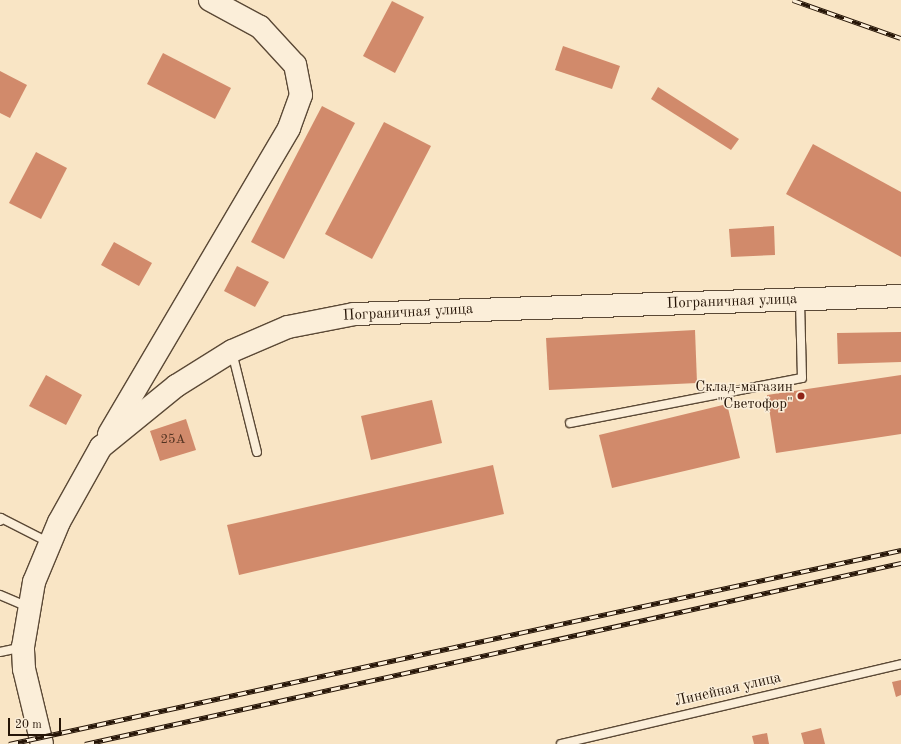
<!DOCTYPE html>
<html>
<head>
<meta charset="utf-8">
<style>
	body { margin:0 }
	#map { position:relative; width:901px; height:744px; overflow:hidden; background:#f9e5c5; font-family:"Old Standard TT",serif }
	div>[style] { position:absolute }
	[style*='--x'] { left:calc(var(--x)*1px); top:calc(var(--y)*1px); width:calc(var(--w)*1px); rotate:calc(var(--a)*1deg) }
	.building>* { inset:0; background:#d18a6b }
	.roads { filter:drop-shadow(1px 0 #5b4936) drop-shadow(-1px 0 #5b4936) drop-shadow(0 1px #5b4936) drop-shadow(0 -1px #5b4936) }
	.lane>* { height:8px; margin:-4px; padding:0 4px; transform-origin:4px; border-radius:4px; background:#fbeed9 }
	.secondary>* { height:22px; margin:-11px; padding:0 11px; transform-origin:11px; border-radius:11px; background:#fbeed9 }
	.rail>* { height:4.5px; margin-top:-2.25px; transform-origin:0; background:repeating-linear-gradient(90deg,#fbeed9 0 9px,#261507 0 18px); box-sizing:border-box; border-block:1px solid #261507 }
	.dots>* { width:11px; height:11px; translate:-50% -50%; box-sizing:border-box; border:2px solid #fbeed9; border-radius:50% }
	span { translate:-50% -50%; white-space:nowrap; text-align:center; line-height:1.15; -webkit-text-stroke:3px #fbeed9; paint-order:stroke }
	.number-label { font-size:13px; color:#513220 }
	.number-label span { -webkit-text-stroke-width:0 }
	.street-label { font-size:15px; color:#261507 }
	.poi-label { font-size:15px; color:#261507 }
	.right { translate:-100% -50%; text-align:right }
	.scale { position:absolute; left:8px; top:718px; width:53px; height:18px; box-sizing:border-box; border:2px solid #261507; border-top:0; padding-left:5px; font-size:12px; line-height:14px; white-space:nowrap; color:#261507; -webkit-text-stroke:3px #fbeed9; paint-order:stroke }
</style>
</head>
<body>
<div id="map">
	<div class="building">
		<i style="clip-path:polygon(392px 1px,424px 17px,395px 73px,363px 56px)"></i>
		<i style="clip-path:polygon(563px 46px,620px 66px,612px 89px,555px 70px)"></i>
		<i style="clip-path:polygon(163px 53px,231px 88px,215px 119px,147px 84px)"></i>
		<i style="clip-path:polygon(0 71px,27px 85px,10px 118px,0 113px)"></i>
		<i style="clip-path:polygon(658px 87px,739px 139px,731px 150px,651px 99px)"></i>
		<i style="clip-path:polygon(322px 106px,355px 123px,284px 259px,251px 242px)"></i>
		<i style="clip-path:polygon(384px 122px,431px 146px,372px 259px,325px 234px)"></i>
		<i style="clip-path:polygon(813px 144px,901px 192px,901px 257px,786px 194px)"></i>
		<i style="clip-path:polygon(36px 152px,67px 168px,41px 219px,9px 203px)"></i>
		<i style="clip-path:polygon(774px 226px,775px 255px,731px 257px,729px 229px)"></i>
		<i style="clip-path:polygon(114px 242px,152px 263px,139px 286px,101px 265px)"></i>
		<i style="clip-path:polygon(237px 266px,269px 282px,255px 307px,224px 291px)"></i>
		<i style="clip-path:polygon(695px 330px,697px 383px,549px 390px,546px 338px)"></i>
		<i style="clip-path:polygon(901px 332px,901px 362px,838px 364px,837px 333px)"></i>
		<i style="clip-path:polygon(46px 375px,82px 395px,66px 425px,29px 406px)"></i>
		<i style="clip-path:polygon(901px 375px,901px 434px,776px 453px,767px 395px)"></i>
		<i style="clip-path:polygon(432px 400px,442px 443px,371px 460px,361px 416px)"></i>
		<i style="clip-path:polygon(727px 404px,740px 458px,612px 488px,599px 435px)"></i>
		<i style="clip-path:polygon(186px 419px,196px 450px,160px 461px,150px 431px)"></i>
		<i style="clip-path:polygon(493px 465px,504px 514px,239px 575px,227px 525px)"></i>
		<i style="clip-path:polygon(901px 680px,901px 695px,896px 697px,892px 682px)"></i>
		<i style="clip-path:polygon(821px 728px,825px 744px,804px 744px,801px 733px)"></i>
		<i style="clip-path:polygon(767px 733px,769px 744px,754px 744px,752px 736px)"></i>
	</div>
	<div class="roads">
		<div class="lane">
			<i style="--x:232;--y:352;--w:103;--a:76"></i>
			<i style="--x:570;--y:423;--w:236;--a:-11"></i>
			<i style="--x:802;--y:378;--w:78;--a:-91.5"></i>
			<i style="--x:0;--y:521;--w:3;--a:-72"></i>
			<i style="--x:1;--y:518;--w:55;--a:27"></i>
			<i style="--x:0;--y:595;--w:30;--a:23"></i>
			<i style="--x:0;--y:652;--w:24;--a:-12"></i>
			<i style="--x:561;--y:744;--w:349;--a:-13.2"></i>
		</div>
		<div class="secondary">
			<i style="--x:109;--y:434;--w:355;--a:-59.5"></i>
			<i style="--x:289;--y:128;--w:35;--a:-70"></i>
			<i style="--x:301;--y:95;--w:31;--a:-101"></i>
			<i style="--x:295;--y:65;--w:52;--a:-132.6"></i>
			<i style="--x:260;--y:27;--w:57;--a:-151.6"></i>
			<i style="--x:42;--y:744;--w:77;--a:-103.5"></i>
			<i style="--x:24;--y:669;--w:22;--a:-93"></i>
			<i style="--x:23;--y:647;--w:66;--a:-80.4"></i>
			<i style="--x:34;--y:582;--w:65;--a:-67.4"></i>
			<i style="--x:59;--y:522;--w:86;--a:-60.8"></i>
			<i style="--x:101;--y:447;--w:97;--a:-39.1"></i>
			<i style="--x:176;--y:386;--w:66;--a:-32"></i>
			<i style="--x:232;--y:351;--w:61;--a:-23.2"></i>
			<i style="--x:288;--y:327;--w:67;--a:-11.1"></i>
			<i style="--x:354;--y:314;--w:547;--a:-1.88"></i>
		</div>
	</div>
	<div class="rail">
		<i style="--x:793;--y:0;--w:114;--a:19.4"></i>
		<i style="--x:9;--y:744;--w:913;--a:-12.27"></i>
		<i style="--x:85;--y:744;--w:836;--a:-12.51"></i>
	</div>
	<div class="dots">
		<i style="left:801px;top:396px;background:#8f2418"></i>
	</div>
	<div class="number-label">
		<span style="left:173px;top:440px">25А</span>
	</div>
	<div class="street-label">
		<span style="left:732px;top:302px;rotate:-2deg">Пограничная улица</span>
		<span style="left:408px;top:313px;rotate:-3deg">Пограничная улица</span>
		<span style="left:728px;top:690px;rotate:-13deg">Линейная улица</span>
	</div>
	<div class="poi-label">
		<span class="right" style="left:793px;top:396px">Склад-магазин<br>"Светофор"</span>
	</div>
	<div class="scale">20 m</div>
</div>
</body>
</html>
